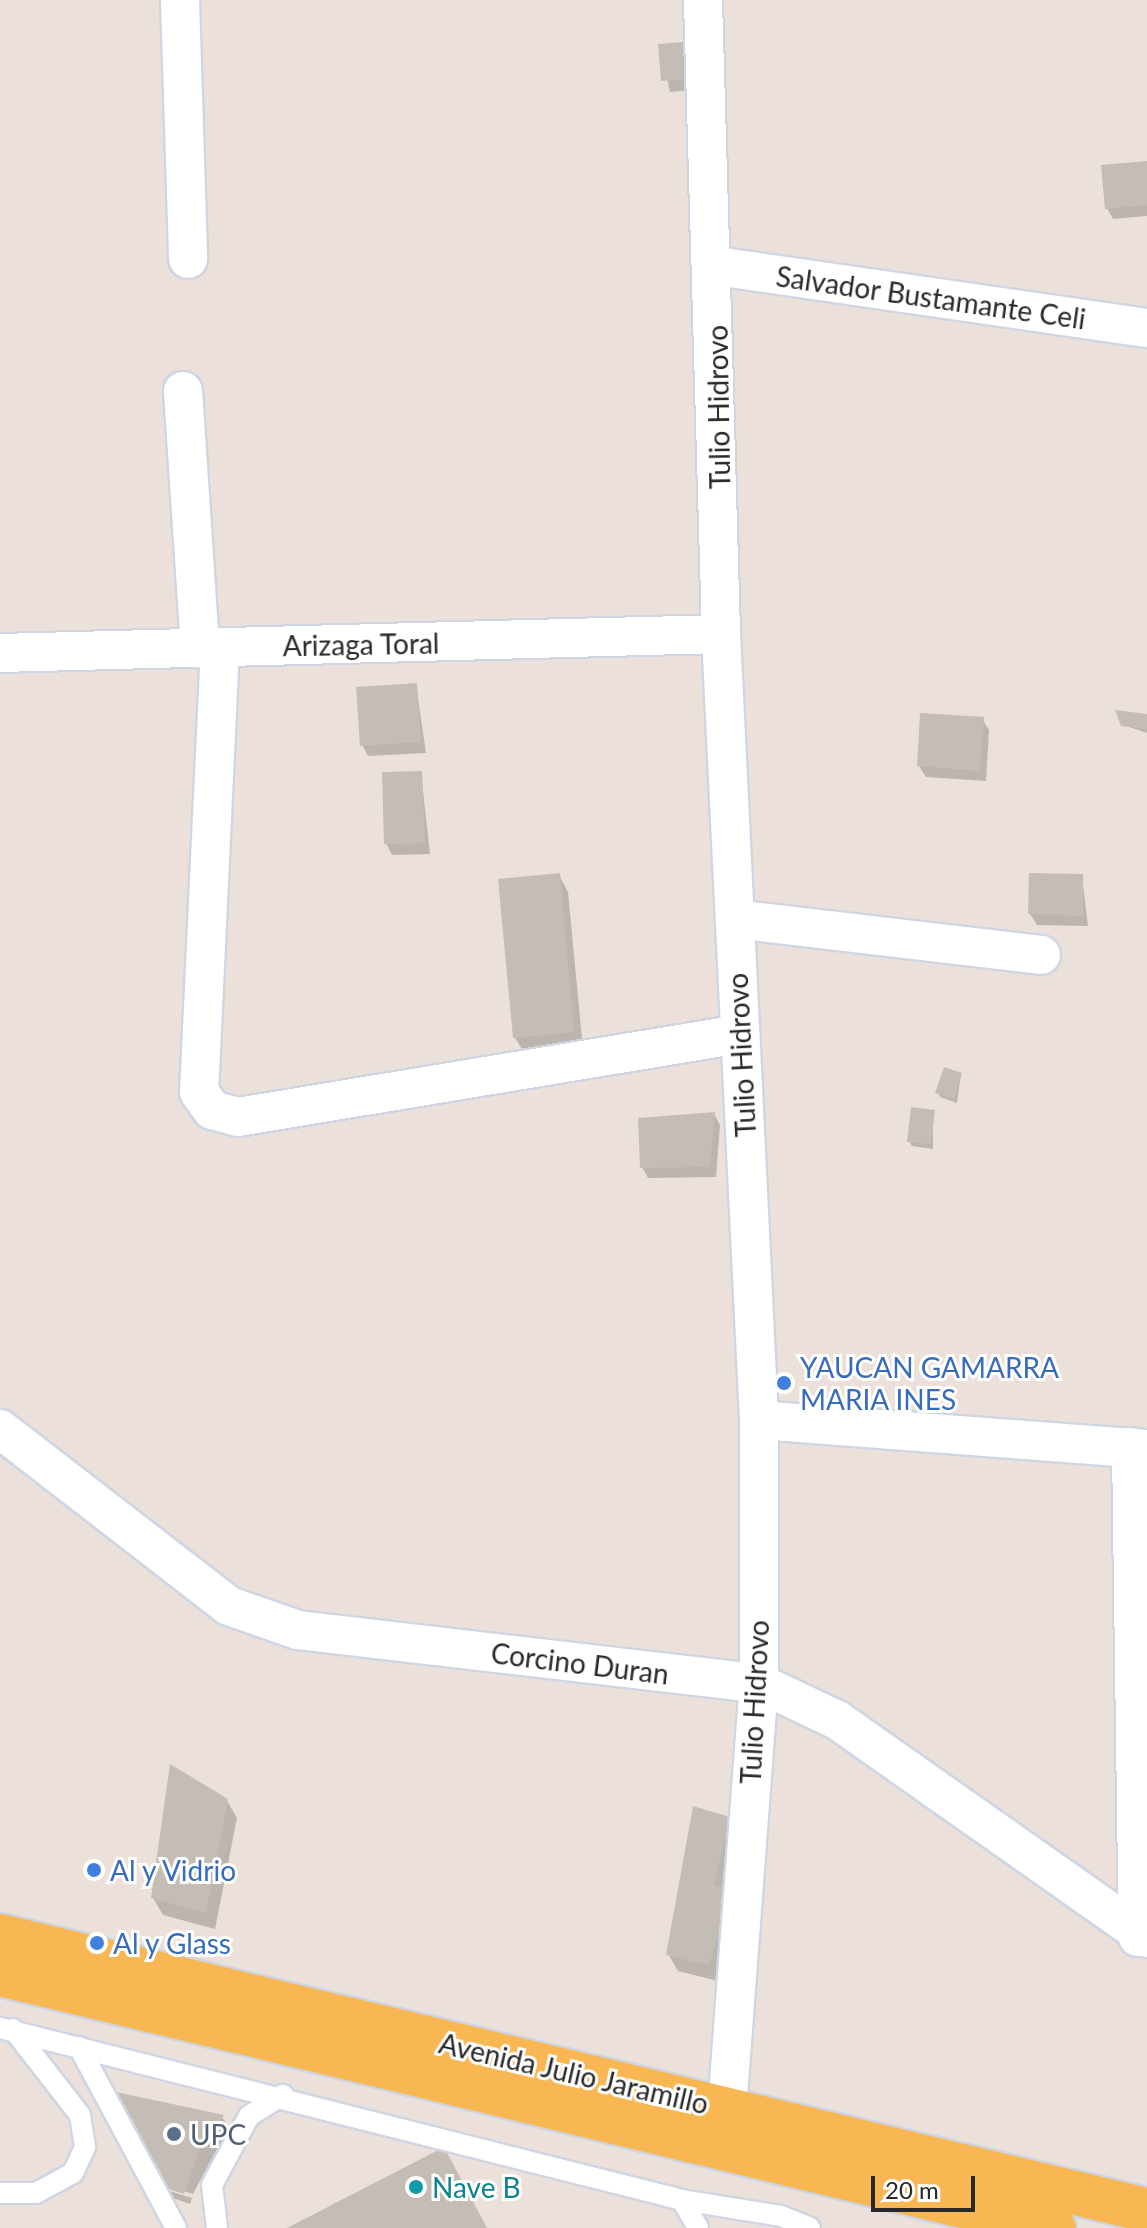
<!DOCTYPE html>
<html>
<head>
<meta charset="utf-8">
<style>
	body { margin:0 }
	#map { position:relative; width:1147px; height:2228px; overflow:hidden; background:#ece1da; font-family:Lato,sans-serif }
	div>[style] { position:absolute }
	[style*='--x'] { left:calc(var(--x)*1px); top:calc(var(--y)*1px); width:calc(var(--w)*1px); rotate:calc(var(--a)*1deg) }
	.shadow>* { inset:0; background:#0003 }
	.building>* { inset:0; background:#c4bdb6 }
	.roads { filter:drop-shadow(2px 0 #cfd6e3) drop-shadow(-2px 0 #cfd6e3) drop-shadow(0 2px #cfd6e3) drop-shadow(0 -2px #cfd6e3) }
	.lane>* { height:20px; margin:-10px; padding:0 10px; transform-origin:10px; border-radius:10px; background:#fff }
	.street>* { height:38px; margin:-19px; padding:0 19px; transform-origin:19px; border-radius:19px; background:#fff }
	.primary>* { height:44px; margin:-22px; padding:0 22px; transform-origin:22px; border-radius:22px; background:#f8b753 }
	.dots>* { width:22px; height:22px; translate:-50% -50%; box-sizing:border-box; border:4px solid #fff; border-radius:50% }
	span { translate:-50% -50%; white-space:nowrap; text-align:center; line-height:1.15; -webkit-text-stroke:6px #fff; paint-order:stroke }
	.street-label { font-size:28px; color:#292929 }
	.shop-label { font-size:28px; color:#366cbe }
	.left { translate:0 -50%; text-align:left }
	.service-label { font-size:28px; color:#4e5e75 }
	.culture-label { font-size:28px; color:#0d838f }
	.scale { position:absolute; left:871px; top:2176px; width:104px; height:36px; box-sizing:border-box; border:4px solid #292929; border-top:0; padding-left:10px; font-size:24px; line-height:28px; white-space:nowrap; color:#292929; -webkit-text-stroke:6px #fff; paint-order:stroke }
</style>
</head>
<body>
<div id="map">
	<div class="shadow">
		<i style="clip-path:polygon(660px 46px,704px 89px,670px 92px)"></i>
		<i style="clip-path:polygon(1147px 163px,1147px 216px,1113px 219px,1107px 208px)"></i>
		<i style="clip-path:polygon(416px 685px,426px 753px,368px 756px,362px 745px)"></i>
		<i style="clip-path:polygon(1147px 716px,1147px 733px,1123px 725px)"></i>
		<i style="clip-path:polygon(982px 719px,989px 730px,986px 781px,926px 777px,919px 766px)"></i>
		<i style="clip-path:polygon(421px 773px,430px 854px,392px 855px,386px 843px)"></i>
		<i style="clip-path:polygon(559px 875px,568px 892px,583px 1049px,525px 1054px,515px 1038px)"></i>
		<i style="clip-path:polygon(1082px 876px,1088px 926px,1037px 925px,1030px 914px)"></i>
		<i style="clip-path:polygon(961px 1074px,957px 1103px,940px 1097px,938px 1092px)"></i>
		<i style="clip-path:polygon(933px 1112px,933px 1149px,912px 1146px,909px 1141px)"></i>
		<i style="clip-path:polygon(714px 1114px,720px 1125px,716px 1177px,648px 1178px,642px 1167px)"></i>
		<i style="clip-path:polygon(227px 1801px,237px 1818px,215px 1929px,163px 1915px,153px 1898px)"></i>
		<i style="clip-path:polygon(728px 1819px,738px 1836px,718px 1981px,678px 1971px,668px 1954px)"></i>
		<i style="clip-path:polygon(222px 2117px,229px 2127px,193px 2194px,163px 2185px)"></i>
		<i style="clip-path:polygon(166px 2190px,192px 2198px,190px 2204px,170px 2197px)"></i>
	</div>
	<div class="building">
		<i style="clip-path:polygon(695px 41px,699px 78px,661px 81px,658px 44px)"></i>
		<i style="clip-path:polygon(1147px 161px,1147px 205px,1105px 209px,1101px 165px)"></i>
		<i style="clip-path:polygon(417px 683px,421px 742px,360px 746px,356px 687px)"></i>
		<i style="clip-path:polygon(1115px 710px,1147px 714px,1147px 729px,1121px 726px)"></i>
		<i style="clip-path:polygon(920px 713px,984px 717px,980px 771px,917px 766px)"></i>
		<i style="clip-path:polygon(422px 771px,425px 843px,384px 844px,382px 772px)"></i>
		<i style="clip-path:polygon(560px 873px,574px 1032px,513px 1038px,498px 879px)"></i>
		<i style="clip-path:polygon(1029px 873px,1083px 874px,1083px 916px,1028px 914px)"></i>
		<i style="clip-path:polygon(944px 1067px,962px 1073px,954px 1099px,935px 1093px)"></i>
		<i style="clip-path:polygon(911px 1107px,935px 1110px,931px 1144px,907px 1142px)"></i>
		<i style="clip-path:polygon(715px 1112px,710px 1167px,640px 1168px,638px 1118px)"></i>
		<i style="clip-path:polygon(170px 1764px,228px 1799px,206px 1913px,151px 1898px)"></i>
		<i style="clip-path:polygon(693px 1806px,730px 1817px,714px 1885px,732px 1890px,709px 1965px,666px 1955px)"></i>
		<i style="clip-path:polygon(116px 2092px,224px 2115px,198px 2153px,184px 2194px,162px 2187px)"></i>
		<i style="clip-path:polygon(444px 2147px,487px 2228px,287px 2228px)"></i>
	</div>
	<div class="roads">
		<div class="lane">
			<i style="--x:0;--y:2028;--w:688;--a:14.14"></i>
			<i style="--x:667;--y:2196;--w:16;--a:15"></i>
			<i style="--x:682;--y:2200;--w:32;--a:60"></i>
			<i style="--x:79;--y:2047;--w:205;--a:61.8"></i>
			<i style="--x:0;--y:2193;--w:36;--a:0"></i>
			<i style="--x:36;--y:2193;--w:42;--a:-28.4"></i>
			<i style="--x:73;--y:2173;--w:29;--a:-65"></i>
			<i style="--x:85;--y:2147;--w:32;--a:-99"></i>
			<i style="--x:80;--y:2115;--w:109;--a:-127.9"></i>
			<i style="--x:682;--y:2200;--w:100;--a:9.2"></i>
			<i style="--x:781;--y:2216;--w:31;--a:22"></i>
			<i style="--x:217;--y:2228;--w:43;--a:-96.6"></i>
			<i style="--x:212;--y:2185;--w:78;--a:-61.8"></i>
			<i style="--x:249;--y:2116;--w:40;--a:-32"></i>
		</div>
		<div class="street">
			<i style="--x:180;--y:0;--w:259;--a:88.2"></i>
			<i style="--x:703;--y:0;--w:634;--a:88.37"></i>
			<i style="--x:721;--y:634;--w:787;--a:87.23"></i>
			<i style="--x:759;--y:1420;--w:263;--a:90"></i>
			<i style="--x:759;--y:1683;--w:427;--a:94.3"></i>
			<i style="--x:716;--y:266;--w:435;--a:8.2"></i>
			<i style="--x:183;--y:391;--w:258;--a:86.2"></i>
			<i style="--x:220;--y:648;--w:444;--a:92.7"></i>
			<i style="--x:199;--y:1092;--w:22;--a:54"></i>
			<i style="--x:212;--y:1110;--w:27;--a:15"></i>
			<i style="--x:238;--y:1117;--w:509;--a:-9.39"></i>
			<i style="--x:0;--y:653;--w:721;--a:-1.51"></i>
			<i style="--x:735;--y:919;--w:308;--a:6.7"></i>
			<i style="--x:759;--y:1420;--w:389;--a:4.3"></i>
			<i style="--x:0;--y:1429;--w:289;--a:37.7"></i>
			<i style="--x:229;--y:1606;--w:73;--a:19.2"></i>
			<i style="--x:298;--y:1630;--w:464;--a:6.6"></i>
			<i style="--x:759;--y:1683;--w:86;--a:25.4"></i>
			<i style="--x:837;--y:1720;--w:379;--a:35.1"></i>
			<i style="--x:1131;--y:1447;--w:490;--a:89.2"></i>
		</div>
		<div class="primary">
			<i style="--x:0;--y:1936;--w:1179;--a:13.44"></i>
			<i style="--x:0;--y:1974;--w:1084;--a:13.55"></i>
		</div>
	</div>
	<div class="dots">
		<i style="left:784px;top:1383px;background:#3f7fe0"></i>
		<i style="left:94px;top:1870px;background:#3f7fe0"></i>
		<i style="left:97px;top:1943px;background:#3f7fe0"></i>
		<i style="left:174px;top:2134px;background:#5c6f8a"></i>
		<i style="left:416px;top:2187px;background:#0f9aa8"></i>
	</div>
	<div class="street-label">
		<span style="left:931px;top:297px;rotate:8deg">Salvador Bustamante Celi</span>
		<span style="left:718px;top:407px;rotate:-91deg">Tulio Hidrovo</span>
		<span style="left:361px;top:644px;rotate:-1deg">Arizaga Toral</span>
		<span style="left:741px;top:1055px;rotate:-93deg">Tulio Hidrovo</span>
		<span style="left:580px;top:1663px;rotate:7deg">Corcino Duran</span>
		<span style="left:754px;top:1702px;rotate:-87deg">Tulio Hidrovo</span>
		<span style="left:574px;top:2073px;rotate:13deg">Avenida Julio Jaramillo</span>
	</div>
	<div class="shop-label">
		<span class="left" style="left:800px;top:1383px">YAUCAN GAMARRA<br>MARIA INES</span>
		<span class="left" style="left:110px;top:1870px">Al y Vidrio</span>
		<span class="left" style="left:113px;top:1943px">Al y Glass</span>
	</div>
	<div class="service-label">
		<span class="left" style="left:190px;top:2134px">UPC</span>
	</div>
	<div class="culture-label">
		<span class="left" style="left:432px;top:2187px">Nave B</span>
	</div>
	<div class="scale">20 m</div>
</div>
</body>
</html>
